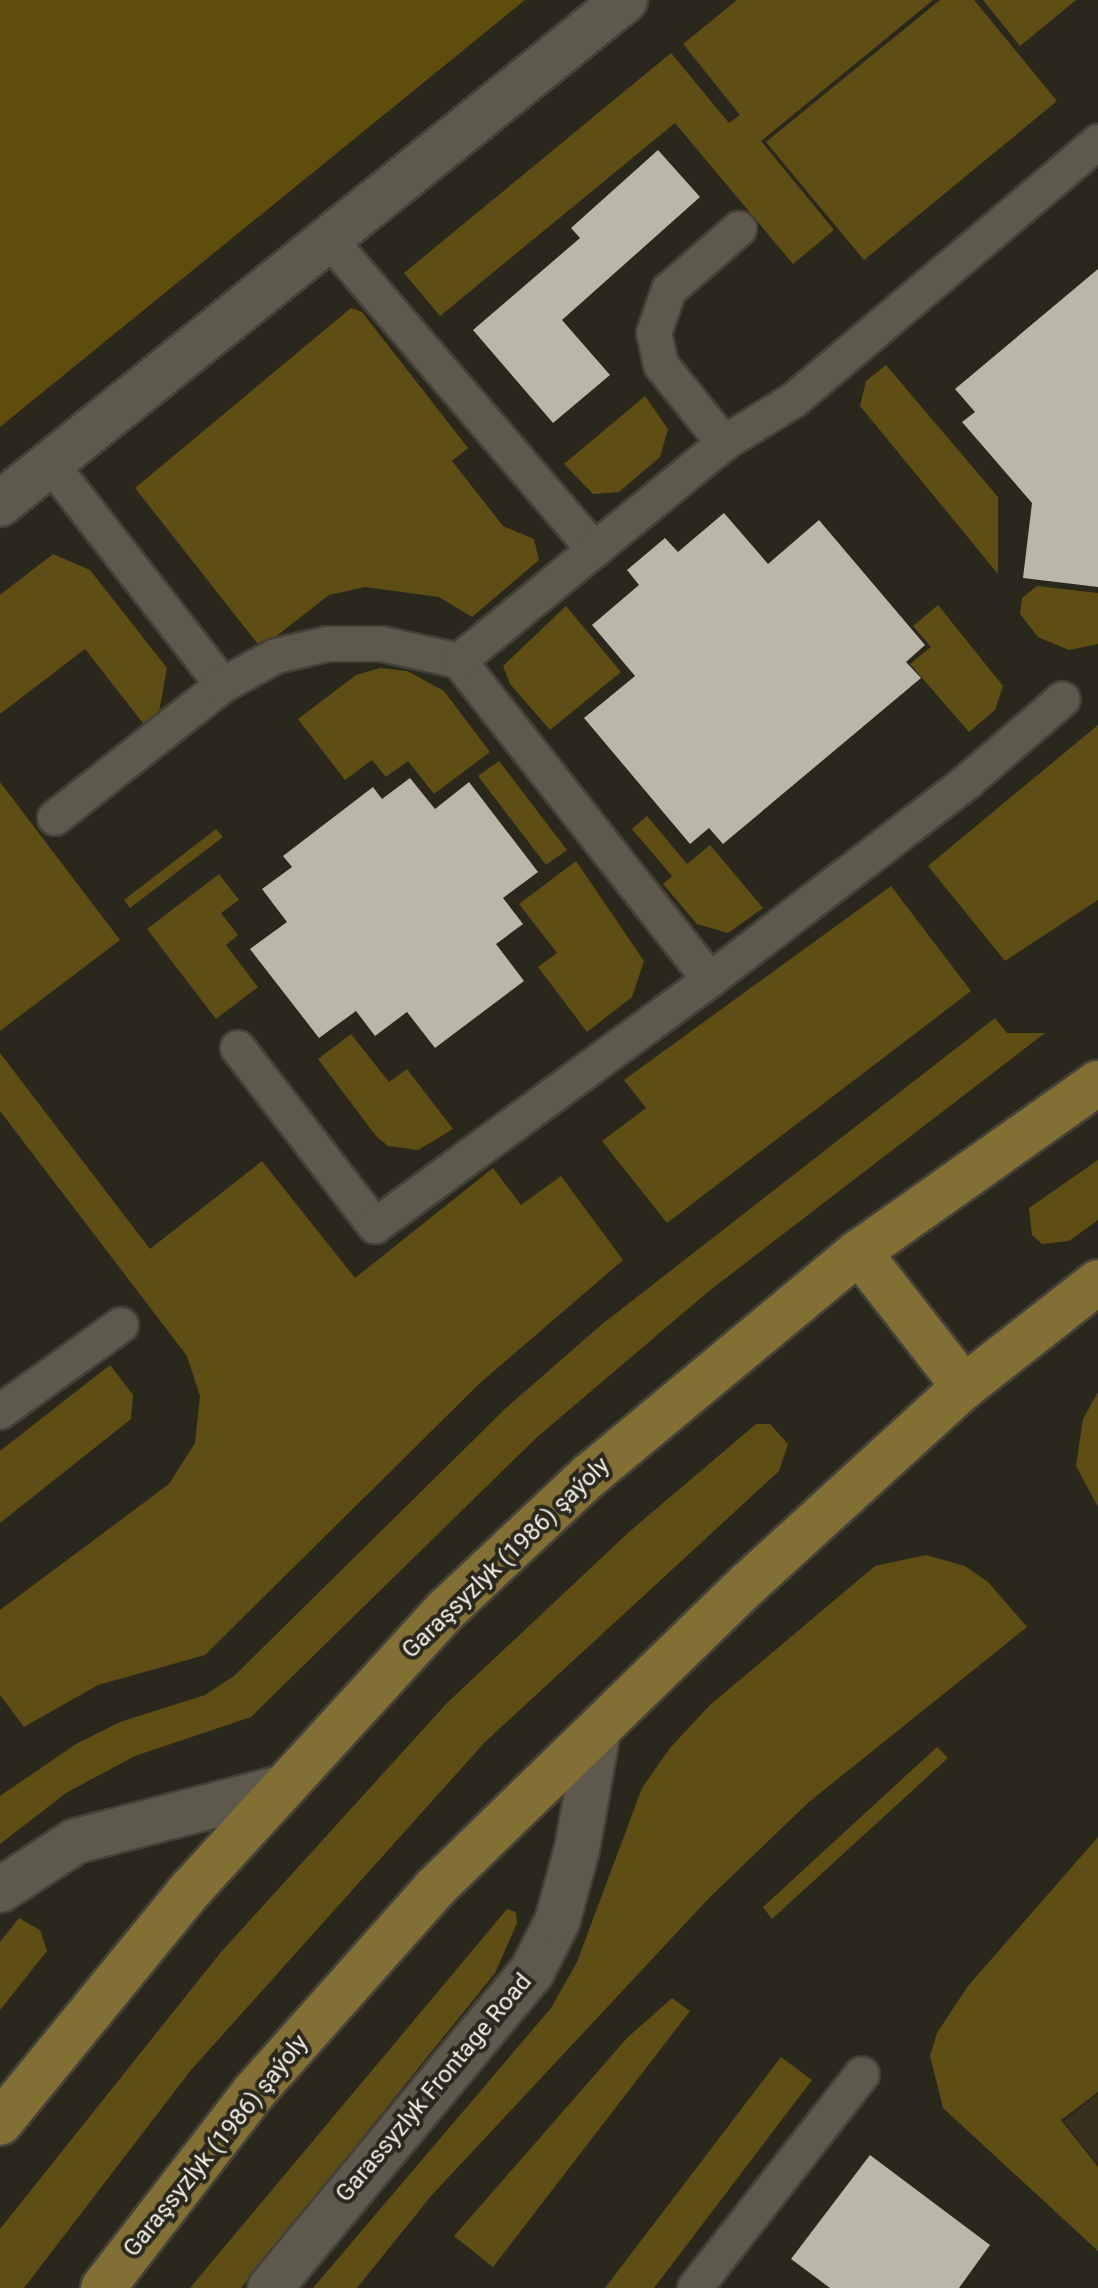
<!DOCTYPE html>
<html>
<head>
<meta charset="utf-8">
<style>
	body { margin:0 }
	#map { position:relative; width:1098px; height:2288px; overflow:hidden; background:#2a271c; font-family:Roboto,sans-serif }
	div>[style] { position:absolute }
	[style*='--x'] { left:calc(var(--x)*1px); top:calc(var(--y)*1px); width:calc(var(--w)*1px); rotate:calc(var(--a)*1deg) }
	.built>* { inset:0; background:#36301f }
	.green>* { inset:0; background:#5f4e14 }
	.forest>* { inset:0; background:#5f4d0e }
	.building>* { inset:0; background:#bab6a8 }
	.roads { filter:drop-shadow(2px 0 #444138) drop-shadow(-2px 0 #444138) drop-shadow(0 2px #444138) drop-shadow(0 -2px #444138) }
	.lane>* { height:34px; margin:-17px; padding:0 17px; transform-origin:17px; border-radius:17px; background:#5d594d }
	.street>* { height:44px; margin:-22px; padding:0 22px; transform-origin:22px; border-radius:22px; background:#5d594d }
	.primary>* { height:44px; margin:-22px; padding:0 22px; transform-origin:22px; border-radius:22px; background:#816f34 }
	span { translate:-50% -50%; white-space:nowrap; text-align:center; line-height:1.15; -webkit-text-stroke:8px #2a271c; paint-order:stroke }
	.street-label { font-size:24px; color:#f2f0e9 }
</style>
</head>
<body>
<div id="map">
	<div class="built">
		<i style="clip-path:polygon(1098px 2094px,1098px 2164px,1064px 2121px)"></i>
	</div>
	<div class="green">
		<i style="clip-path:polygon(737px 0,933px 0,761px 141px,834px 230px,793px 264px,675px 123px,440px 316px,404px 273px,671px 53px,729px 123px,740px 115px,683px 44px)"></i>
		<i style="clip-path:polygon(940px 0,974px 0,1057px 101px,864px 260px,766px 142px)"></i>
		<i style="clip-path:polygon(983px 0,1076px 0,1020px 46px)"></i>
		<i style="clip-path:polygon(351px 308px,362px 312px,468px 448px,452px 461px,503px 526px,534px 539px,539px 560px,472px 617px,439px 597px,365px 587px,329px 595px,261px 648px,135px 488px)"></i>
		<i style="clip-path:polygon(886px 365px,998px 497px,998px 574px,860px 406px,866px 381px)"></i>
		<i style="clip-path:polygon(645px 396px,668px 429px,660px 457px,619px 492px,593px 494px,564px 464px)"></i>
		<i style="clip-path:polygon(53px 554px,90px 570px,167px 668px,159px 712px,146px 727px,85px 649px,0 714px,0 595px)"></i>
		<i style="clip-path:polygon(1037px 586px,1098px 593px,1098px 644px,1069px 650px,1038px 637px,1020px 614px,1022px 598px)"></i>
		<i style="clip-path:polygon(938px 605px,1003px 686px,995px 710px,969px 732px,910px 664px,931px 647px,913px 626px)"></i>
		<i style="clip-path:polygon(566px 606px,621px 672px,550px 730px,510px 684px,503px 666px)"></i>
		<i style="clip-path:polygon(380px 668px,407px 671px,444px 691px,490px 752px,434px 794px,408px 761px,386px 777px,372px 760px,345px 780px,298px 719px,356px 675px)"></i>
		<i style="clip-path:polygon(1098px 725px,1098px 900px,1005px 961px,928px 866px)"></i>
		<i style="clip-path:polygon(499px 761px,567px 850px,546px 865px,478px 776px)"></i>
		<i style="clip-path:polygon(0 782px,120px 940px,0 1031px)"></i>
		<i style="clip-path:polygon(647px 816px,687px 864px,710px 845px,763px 908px,728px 933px,697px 924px,663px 884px,672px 876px,632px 829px)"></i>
		<i style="clip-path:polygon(216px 829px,223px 837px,130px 908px,124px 900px)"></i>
		<i style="clip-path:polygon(576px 861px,644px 961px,632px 997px,587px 1032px,538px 967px,557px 953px,519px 904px)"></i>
		<i style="clip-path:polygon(219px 874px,239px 900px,221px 913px,238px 935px,226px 945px,258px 987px,216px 1019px,147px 929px)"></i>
		<i style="clip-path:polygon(891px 886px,971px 991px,667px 1223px,602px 1141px,646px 1108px,624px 1080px)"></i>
		<i style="clip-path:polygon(995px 1018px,1007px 1033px,1045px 1033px,709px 1291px,536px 1438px,251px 1717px,135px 1756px,66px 1793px,0 1844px,0 1796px,76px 1744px,120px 1722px,205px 1695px,234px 1676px,507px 1407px,601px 1325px)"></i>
		<i style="clip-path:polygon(351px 1034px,389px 1082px,407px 1069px,453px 1129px,418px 1150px,388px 1146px,376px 1136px,318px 1059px)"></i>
		<i style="clip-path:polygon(0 1053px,150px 1249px,262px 1161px,355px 1278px,493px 1168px,521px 1205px,561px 1176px,623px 1260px,480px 1383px,205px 1655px,98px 1685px,24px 1727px,0 1695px,0 1610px,169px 1484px,195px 1443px,200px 1396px,187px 1356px,0 1111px)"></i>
		<i style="clip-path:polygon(1098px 1160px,1098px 1220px,1069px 1241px,1042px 1244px,1032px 1235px,1029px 1208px)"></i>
		<i style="clip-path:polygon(110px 1365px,133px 1395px,131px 1419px,0 1523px,0 1451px)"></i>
		<i style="clip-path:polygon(1098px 1392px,1098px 1507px,1076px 1466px,1083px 1419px)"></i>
		<i style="clip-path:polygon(756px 1424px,770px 1424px,788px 1444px,779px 1471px,485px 1742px,191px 2070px,24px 2288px,0 2288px,0 2229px,221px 1952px,447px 1703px,629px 1532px)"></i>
		<i style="clip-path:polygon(926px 1555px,965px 1566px,988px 1582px,1027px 1627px,809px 1802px,710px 1897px,431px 2196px,357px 2288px,313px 2288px,551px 2008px,577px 1962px,642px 1788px,670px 1748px,710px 1705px,875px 1566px)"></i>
		<i style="clip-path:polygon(937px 1747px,948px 1758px,772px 1919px,763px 1907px)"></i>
		<i style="clip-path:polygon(1098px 1837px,1098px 2092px,1061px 2120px,1098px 2167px,1098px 2251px,943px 2108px,930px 2056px,937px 2033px,968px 1986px)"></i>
		<i style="clip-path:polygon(507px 1909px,516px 1912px,517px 1923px,495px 1973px,241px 2288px,190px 2288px)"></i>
		<i style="clip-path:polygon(19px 1918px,40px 1930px,47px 1951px,0 2010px,0 1942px)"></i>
		<i style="clip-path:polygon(672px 1998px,690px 2011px,493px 2267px,454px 2236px,627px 2038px)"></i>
		<i style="clip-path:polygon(781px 2057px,812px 2080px,654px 2288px,605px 2288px)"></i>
	</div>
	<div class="forest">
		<i style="clip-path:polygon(0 0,525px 0,0 427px)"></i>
	</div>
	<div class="building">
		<i style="clip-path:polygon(658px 150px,700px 197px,562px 320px,610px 375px,553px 423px,473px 330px,580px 238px,571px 228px)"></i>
		<i style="clip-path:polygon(1098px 269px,1098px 587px,1023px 578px,1032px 503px,962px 422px,975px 412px,955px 389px)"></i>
		<i style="clip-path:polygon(724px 513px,768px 564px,819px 520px,925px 645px,906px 662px,921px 678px,723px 844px,709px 828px,690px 844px,584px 718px,635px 676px,592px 625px,639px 585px,627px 570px,665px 538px,678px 552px)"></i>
		<i style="clip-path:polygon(410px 778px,435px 809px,469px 782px,538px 872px,503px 898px,523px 924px,496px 944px,524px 981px,435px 1048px,407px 1012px,375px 1036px,356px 1011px,319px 1038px,250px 949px,287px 922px,262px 889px,292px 867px,283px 856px,373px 787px,382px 799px)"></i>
		<i style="clip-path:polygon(870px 2155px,990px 2245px,959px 2288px,830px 2288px,791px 2259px)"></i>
	</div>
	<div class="roads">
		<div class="lane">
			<i style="--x:329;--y:239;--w:409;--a:49.5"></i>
			<i style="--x:724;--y:443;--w:100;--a:-128.9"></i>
			<i style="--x:661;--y:365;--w:33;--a:-102"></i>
			<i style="--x:654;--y:333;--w:46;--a:-70.8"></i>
			<i style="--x:669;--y:290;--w:93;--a:-41.1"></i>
			<i style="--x:50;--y:463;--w:281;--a:52.1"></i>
			<i style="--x:55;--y:818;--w:214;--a:-38.4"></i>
			<i style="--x:223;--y:685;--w:60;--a:-28.7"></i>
			<i style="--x:276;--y:656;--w:52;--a:-13.2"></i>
			<i style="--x:327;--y:644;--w:55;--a:0"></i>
			<i style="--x:382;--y:644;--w:79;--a:12.4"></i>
			<i style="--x:710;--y:980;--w:406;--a:-128.2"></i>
			<i style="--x:459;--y:661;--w:343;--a:-39.4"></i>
			<i style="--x:724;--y:443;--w:82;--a:-31.6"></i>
			<i style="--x:794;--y:400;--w:399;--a:-40.3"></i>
			<i style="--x:238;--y:1048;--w:225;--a:52.4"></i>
			<i style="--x:375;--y:1226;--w:416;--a:-36.3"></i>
			<i style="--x:710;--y:980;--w:326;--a:-37.6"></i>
			<i style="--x:968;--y:781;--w:125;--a:-40.8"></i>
			<i style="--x:0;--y:1412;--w:149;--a:-35.7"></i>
			<i style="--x:695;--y:2288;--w:271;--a:-52"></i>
		</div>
		<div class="street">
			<i style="--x:0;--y:504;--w:803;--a:-38.88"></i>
			<i style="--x:0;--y:1890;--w:90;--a:-32.8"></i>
			<i style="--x:76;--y:1841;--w:212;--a:-14.5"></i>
			<i style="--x:270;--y:2288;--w:411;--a:-50.4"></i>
			<i style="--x:532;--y:1971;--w:55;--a:-63"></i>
			<i style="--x:557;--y:1922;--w:76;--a:-74.7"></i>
			<i style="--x:577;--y:1849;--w:120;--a:-79.9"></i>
		</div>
		<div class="primary">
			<i style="--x:859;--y:1252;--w:171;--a:52.1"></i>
			<i style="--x:0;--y:2123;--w:303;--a:-50.8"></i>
			<i style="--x:192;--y:1888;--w:377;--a:-47.6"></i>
			<i style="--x:446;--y:1610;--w:197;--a:-43.2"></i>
			<i style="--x:590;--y:1475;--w:349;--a:-39.7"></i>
			<i style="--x:859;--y:1252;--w:293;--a:-35.3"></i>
			<i style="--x:103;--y:2288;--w:247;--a:-52.4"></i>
			<i style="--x:254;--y:2092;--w:273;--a:-48.4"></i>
			<i style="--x:435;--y:1888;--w:436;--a:-44.2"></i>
			<i style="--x:748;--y:1584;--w:292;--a:-42.4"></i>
			<i style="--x:964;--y:1387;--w:170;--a:-38.1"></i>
		</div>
	</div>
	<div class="street-label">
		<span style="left:506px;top:1558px;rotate:-44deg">Garaşsyzlyk (1986) şaýoly</span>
		<span style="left:434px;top:2088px;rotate:-50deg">Garassyzlyk Frontage Road</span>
		<span style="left:216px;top:2146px;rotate:-51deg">Garaşsyzlyk (1986) şaýoly</span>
	</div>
</div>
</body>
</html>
